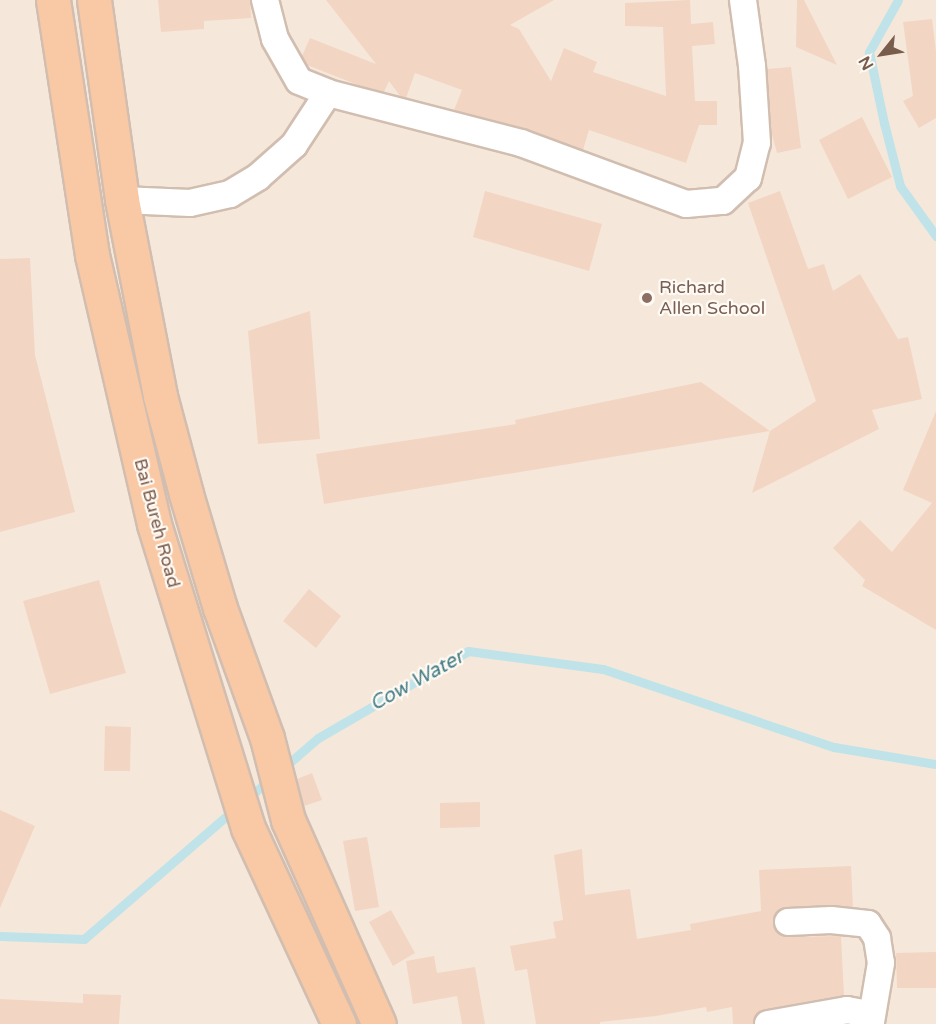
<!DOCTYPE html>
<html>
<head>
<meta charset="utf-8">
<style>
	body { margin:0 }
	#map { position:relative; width:936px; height:1024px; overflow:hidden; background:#fdf6ec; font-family:"Varela Round",sans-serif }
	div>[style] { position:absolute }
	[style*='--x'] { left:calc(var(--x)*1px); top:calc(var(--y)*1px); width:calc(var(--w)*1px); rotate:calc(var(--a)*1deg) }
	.residential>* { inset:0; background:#f5e8da }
	.stream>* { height:9px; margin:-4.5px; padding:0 4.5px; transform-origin:4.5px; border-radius:4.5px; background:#bfe3e8 }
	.building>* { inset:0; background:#f3d5c3 }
	.roads { filter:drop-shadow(2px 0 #d1beb0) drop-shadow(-2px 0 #d1beb0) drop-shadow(0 2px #d1beb0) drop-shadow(0 -2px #d1beb0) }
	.minor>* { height:26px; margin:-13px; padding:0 13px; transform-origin:13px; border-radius:13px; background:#fff }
	.trunk>* { height:33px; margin:-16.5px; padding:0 16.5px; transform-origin:16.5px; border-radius:16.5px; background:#f9c8a4 }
	.dots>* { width:16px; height:16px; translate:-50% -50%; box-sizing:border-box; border:3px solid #fffaf3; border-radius:50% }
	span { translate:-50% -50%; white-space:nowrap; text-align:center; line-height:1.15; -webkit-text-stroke:4.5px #fffaf3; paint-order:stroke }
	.education-label { font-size:18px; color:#785e54 }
	.left { translate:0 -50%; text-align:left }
	.street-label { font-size:18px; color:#7a5c4d }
	.water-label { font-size:20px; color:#437c86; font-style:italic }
	.north { position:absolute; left:852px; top:24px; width:60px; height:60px; -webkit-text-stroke:4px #fffaf3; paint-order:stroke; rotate:240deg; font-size:16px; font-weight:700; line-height:24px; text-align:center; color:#7a5c4d }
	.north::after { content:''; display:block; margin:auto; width:21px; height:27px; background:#7a5c4d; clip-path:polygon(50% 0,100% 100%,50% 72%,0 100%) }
</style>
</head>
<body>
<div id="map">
	<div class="residential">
		<i style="clip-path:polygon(0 0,936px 0,936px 1024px,0 1024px)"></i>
	</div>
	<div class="stream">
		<i style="--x:898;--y:0;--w:60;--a:119.1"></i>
		<i style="--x:869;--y:52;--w:73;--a:78.1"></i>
		<i style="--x:884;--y:123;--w:65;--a:75.7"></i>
		<i style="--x:900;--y:186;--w:62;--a:54.2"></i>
		<i style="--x:281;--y:770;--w:49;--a:-40.9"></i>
		<i style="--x:318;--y:738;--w:173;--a:-30.1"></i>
		<i style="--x:468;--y:651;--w:136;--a:7.6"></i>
		<i style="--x:603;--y:669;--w:244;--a:18.7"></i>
		<i style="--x:834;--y:747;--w:103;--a:9.5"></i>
		<i style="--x:247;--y:799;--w:30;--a:-41"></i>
		<i style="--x:0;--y:936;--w:84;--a:2"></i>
		<i style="--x:84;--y:939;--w:201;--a:-40.8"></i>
	</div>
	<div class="building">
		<i style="clip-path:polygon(158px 0,250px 0,251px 18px,204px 21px,204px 29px,161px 32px)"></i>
		<i style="clip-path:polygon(326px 0,554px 0,510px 25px,519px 29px,551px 81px,564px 48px,597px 62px,593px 72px,666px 96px,663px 27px,625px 26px,625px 3px,690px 0,691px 24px,713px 22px,715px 44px,692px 46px,695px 101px,717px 101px,717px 125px,699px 125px,686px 163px,589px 130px,583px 150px,525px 129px,454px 110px,462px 90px,415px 73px,406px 98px,400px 96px,389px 81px,384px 92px,358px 85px,307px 65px,302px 56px,310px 38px,376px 64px)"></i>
		<i style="clip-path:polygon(797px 0,804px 0,837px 65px,796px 47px)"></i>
		<i style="clip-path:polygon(932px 19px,936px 51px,936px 118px,919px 128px,903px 101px,913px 96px,903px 22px)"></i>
		<i style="clip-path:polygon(791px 67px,801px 148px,777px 153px,771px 131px,767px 69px)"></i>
		<i style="clip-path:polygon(862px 117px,892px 177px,848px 199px,819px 140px)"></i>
		<i style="clip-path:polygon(485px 191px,602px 224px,589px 271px,473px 237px)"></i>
		<i style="clip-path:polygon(780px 191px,808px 269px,824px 264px,833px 291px,860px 274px,898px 339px,908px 337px,922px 399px,872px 410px,879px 429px,752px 493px,770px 431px,816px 401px,748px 203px)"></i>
		<i style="clip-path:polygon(30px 258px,35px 355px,75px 512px,0 532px,0 259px)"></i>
		<i style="clip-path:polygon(310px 311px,320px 439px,258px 444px,248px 331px)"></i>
		<i style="clip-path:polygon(701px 382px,770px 431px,324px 504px,316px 454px,516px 424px,515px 420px)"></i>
		<i style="clip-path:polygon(936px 411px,936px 630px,862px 586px,865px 580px,833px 548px,860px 520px,892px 552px,932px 503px,903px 490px)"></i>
		<i style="clip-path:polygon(99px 580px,126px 673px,50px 694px,23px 601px)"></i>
		<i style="clip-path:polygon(309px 589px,341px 616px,316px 648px,283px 621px)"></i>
		<i style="clip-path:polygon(105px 726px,131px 727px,130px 771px,104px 771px)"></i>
		<i style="clip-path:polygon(312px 773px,322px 800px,304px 806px,297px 779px)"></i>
		<i style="clip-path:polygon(480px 802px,480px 827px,440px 828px,440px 803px)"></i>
		<i style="clip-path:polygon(0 810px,35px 826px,0 908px)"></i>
		<i style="clip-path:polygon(367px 837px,379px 907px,355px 911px,343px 841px)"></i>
		<i style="clip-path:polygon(582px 849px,585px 895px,630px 889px,637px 939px,691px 930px,690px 924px,761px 911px,759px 870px,851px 866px,853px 907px,830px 905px,787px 907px,775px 915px,773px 922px,776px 931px,788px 937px,841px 936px,844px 995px,765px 1009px,758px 1013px,753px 1024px,733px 1024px,732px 1007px,707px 1012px,706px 1007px,656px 1016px,600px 1022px,600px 1024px,536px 1024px,527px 969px,515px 971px,510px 946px,556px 938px,553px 922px,563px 920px,554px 855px)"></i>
		<i style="clip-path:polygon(391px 910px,415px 953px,393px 966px,369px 922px)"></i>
		<i style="clip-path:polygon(936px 952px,936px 988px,897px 988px,896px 953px)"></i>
		<i style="clip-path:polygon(434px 956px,437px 973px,475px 967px,485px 1024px,462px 1024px,457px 996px,413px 1004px,406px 961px)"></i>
		<i style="clip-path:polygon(83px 994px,121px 995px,119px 1024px,0 1024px,0 999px,83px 1003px)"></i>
	</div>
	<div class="roads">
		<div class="minor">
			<i style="--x:265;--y:0;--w:40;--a:75.6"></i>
			<i style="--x:275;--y:39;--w:48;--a:60.3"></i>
			<i style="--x:299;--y:81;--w:31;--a:22"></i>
			<i style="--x:328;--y:93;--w:199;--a:14.5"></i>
			<i style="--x:521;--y:143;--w:176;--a:20.3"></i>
			<i style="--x:686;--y:204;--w:37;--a:-5"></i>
			<i style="--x:723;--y:201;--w:34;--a:-43"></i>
			<i style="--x:748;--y:178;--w:36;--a:-76"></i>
			<i style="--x:757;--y:143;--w:77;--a:-93.7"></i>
			<i style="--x:752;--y:66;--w:67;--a:-97.8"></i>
			<i style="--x:122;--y:200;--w:68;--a:2.5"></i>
			<i style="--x:190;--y:203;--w:41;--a:-12.7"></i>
			<i style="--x:230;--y:194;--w:33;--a:-31"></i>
			<i style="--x:258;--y:177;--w:48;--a:-41.6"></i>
			<i style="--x:294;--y:145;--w:62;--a:-56.8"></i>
			<i style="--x:788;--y:922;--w:43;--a:-2.7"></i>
			<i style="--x:831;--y:920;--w:37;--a:6"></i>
			<i style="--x:868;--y:924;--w:17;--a:57"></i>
			<i style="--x:877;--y:938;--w:25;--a:81"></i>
			<i style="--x:881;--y:963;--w:60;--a:99.6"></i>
			<i style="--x:768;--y:1024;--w:80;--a:-10"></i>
			<i style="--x:847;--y:1010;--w:15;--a:11"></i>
			<i style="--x:862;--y:1013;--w:14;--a:51"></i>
		</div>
		<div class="trunk">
			<i style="--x:53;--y:0;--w:258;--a:81.3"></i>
			<i style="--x:92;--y:255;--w:276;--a:77"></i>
			<i style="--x:154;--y:524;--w:318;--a:72.8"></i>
			<i style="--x:248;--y:828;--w:216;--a:65.1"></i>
			<i style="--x:94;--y:0;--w:202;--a:82"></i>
			<i style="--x:122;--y:200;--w:200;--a:79"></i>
			<i style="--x:160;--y:396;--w:101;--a:75.1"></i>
			<i style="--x:186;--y:494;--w:119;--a:73.4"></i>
			<i style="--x:220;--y:608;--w:138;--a:70.1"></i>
			<i style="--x:267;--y:738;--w:85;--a:75.6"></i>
			<i style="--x:288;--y:820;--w:223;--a:66"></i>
		</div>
	</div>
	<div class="dots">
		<i style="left:647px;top:298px;background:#8d6e63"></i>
	</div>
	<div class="education-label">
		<span class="left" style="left:659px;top:298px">Richard<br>Allen School</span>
	</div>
	<div class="street-label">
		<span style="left:157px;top:523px;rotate:75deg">Bai Bureh Road</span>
	</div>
	<div class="water-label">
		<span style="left:417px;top:681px;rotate:-29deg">Cow Water</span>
	</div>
	<div class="north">N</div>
</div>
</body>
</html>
